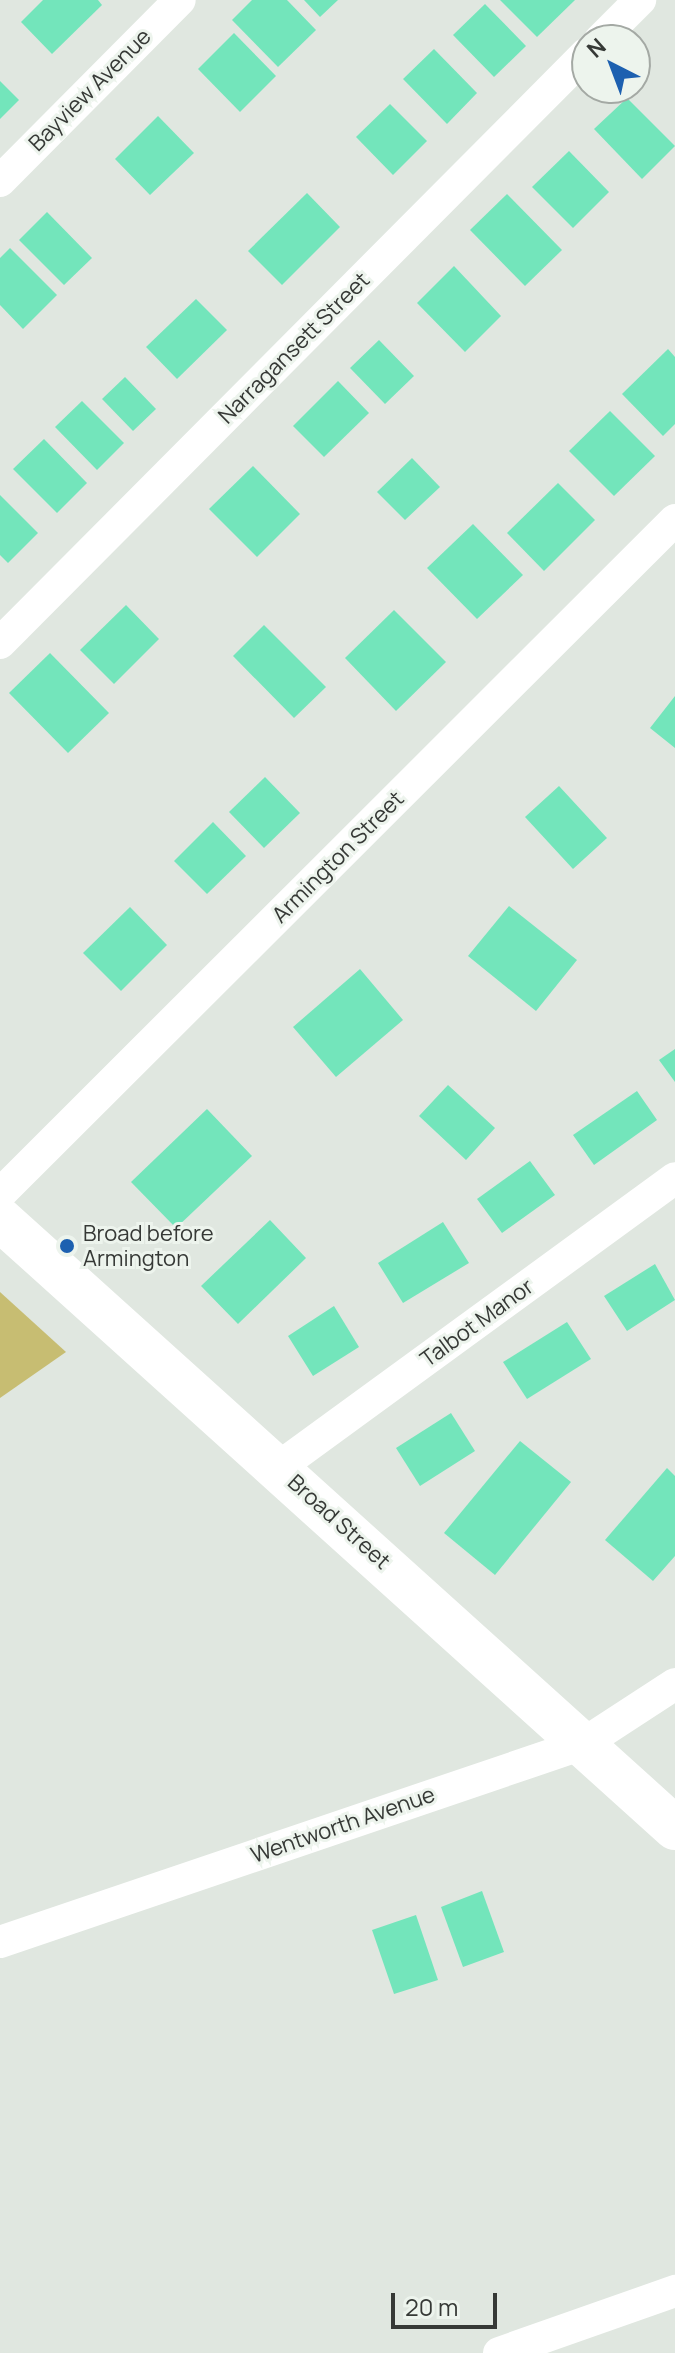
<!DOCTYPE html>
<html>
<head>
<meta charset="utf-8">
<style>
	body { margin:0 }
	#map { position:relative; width:675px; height:2353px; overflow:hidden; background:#e0e7e0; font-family:Manrope,sans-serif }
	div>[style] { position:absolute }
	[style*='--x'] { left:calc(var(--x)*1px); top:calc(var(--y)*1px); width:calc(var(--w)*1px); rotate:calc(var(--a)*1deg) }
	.green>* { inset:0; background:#c7bd72 }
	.building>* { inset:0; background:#73e5bb }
	.minor>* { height:32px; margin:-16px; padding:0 16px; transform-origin:16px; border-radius:16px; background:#fff }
	.primary>* { height:44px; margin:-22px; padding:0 22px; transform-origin:22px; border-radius:22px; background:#fff }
	.dots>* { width:22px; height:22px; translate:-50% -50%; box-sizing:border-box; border:4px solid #edf4ed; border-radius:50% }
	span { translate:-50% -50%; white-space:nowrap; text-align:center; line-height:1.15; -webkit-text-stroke:6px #edf4ed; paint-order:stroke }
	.street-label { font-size:22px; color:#363936 }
	.poi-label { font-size:22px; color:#363936 }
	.left { translate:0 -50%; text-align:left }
	.north { position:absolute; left:571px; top:24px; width:80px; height:80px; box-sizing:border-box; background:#edf4ed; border:2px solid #a4a9a4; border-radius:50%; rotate:318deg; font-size:22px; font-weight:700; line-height:32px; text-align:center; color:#363936 }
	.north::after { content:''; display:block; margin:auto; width:28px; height:36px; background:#1d60b0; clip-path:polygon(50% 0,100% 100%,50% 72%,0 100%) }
	.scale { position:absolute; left:391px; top:2293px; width:106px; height:36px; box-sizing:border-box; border:4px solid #363936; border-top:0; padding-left:10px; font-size:24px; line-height:28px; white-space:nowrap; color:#363936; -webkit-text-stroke:6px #edf4ed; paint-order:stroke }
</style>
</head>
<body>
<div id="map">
	<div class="green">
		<i style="clip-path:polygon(0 1292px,66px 1352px,0 1398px)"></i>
	</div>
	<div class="building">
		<i style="clip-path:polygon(43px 0,98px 0,102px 5px,52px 54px,21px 22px)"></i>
		<i style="clip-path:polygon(252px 0,287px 0,316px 30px,278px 67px,232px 20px)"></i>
		<i style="clip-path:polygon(304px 0,338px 0,320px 17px)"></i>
		<i style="clip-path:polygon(500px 0,575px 0,537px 37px)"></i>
		<i style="clip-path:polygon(485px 4px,526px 46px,494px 77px,453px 35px)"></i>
		<i style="clip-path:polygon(234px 33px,276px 76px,240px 112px,198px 69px)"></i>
		<i style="clip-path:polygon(434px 49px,477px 93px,447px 124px,403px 79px)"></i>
		<i style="clip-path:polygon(0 81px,19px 100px,0 119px)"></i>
		<i style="clip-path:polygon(627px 98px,675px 146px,642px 179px,594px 129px)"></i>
		<i style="clip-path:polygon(390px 104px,427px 141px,393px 175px,356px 137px)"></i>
		<i style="clip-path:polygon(158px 116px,194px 153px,150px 195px,115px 159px)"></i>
		<i style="clip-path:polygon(569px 151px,609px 192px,573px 228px,532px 187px)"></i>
		<i style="clip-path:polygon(307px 193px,340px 227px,282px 285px,248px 251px)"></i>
		<i style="clip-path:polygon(507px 194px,562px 250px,525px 286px,470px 230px)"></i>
		<i style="clip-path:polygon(47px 212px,92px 258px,64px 285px,19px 240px)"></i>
		<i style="clip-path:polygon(10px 248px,57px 295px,23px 329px,0 305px,0 258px)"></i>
		<i style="clip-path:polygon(454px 266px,501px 316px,465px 352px,417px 303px)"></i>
		<i style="clip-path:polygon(196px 299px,227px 330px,177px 379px,146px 347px)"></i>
		<i style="clip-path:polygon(379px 340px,414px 376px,385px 404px,350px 368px)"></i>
		<i style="clip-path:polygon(668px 349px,675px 357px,675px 424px,663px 436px,622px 394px)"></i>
		<i style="clip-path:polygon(125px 377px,156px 409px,133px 431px,102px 399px)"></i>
		<i style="clip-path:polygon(338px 381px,369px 413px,324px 457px,293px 426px)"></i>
		<i style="clip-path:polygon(82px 401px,124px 443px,97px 470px,55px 427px)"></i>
		<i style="clip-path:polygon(610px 411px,655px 456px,614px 496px,569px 451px)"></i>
		<i style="clip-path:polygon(44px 439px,87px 483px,57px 513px,13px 469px)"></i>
		<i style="clip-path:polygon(412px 458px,440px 487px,405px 520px,377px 492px)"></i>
		<i style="clip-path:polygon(253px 466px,300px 514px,257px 557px,209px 509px)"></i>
		<i style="clip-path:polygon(558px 483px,595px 520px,544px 571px,507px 533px)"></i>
		<i style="clip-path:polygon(0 495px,38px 533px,8px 563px,0 555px)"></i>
		<i style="clip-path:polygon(473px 524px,523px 575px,477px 619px,427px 568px)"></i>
		<i style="clip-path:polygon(126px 605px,159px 639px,114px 684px,80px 650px)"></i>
		<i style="clip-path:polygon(394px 610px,446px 662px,396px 711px,345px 658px)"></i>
		<i style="clip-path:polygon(264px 625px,326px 687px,294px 718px,233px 656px)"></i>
		<i style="clip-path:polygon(50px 653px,109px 713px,68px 753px,9px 693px)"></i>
		<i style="clip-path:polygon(675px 696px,675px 748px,650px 728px)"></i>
		<i style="clip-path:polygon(265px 777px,300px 813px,264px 848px,229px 812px)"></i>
		<i style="clip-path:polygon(559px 786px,607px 838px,573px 869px,525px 817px)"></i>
		<i style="clip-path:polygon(213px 822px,246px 856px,207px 894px,174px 861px)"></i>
		<i style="clip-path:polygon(509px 906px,577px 960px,536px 1011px,468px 956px)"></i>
		<i style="clip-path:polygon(130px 907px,167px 945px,121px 991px,83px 953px)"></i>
		<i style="clip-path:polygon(360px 969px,403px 1020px,336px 1077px,293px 1027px)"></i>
		<i style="clip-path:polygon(675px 1049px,675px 1082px,659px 1060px)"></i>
		<i style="clip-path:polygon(448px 1085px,495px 1128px,466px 1160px,419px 1116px)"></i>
		<i style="clip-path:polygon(637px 1091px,657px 1120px,594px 1165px,573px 1135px)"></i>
		<i style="clip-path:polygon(207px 1109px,252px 1156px,176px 1228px,131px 1182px)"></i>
		<i style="clip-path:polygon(530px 1161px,555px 1195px,502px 1233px,477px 1199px)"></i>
		<i style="clip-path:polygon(270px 1220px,306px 1258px,238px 1324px,201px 1286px)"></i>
		<i style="clip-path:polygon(443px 1222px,469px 1263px,403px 1303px,378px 1263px)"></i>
		<i style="clip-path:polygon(655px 1264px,675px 1300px,627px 1331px,604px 1296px)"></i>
		<i style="clip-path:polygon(334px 1306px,359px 1347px,313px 1376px,288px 1336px)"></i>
		<i style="clip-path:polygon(567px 1322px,591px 1359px,527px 1399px,503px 1362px)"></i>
		<i style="clip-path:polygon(451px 1413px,475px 1451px,420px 1486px,396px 1448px)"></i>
		<i style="clip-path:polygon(520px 1441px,571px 1482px,495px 1575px,444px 1533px)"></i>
		<i style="clip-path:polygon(667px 1468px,675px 1476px,675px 1556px,653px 1581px,605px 1540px)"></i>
		<i style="clip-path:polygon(482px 1891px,504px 1952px,463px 1967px,441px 1907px)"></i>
		<i style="clip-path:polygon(416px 1915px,438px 1980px,394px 1994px,372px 1930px)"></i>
	</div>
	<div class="minor">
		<i style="--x:600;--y:40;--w:57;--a:-45"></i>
		<i style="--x:0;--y:181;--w:255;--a:-45.2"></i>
		<i style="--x:0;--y:643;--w:832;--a:-45.15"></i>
		<i style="--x:0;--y:1194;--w:954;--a:-44.96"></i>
		<i style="--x:279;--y:1467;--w:490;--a:-36.1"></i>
		<i style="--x:0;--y:1942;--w:616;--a:-18.76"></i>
		<i style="--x:583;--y:1744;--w:110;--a:-33.1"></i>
		<i style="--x:499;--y:2353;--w:187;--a:-19.4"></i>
	</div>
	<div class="primary">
		<i style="--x:0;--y:1219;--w:909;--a:42.06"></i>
	</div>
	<div class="dots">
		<i style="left:67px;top:1246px;background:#1d60b0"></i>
	</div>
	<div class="street-label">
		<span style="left:90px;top:90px;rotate:-45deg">Bayview Avenue</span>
		<span style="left:294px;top:348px;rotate:-45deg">Narragansett Street</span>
		<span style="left:338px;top:857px;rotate:-45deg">Armington Street</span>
		<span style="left:477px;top:1323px;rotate:-36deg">Talbot Manor</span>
		<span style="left:339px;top:1522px;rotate:42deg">Broad Street</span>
		<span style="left:343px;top:1825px;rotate:-19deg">Wentworth Avenue</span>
	</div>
	<div class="poi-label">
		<span class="left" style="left:83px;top:1246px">Broad before<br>Armington</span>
	</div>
	<div class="north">N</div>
	<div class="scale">20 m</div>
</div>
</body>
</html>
